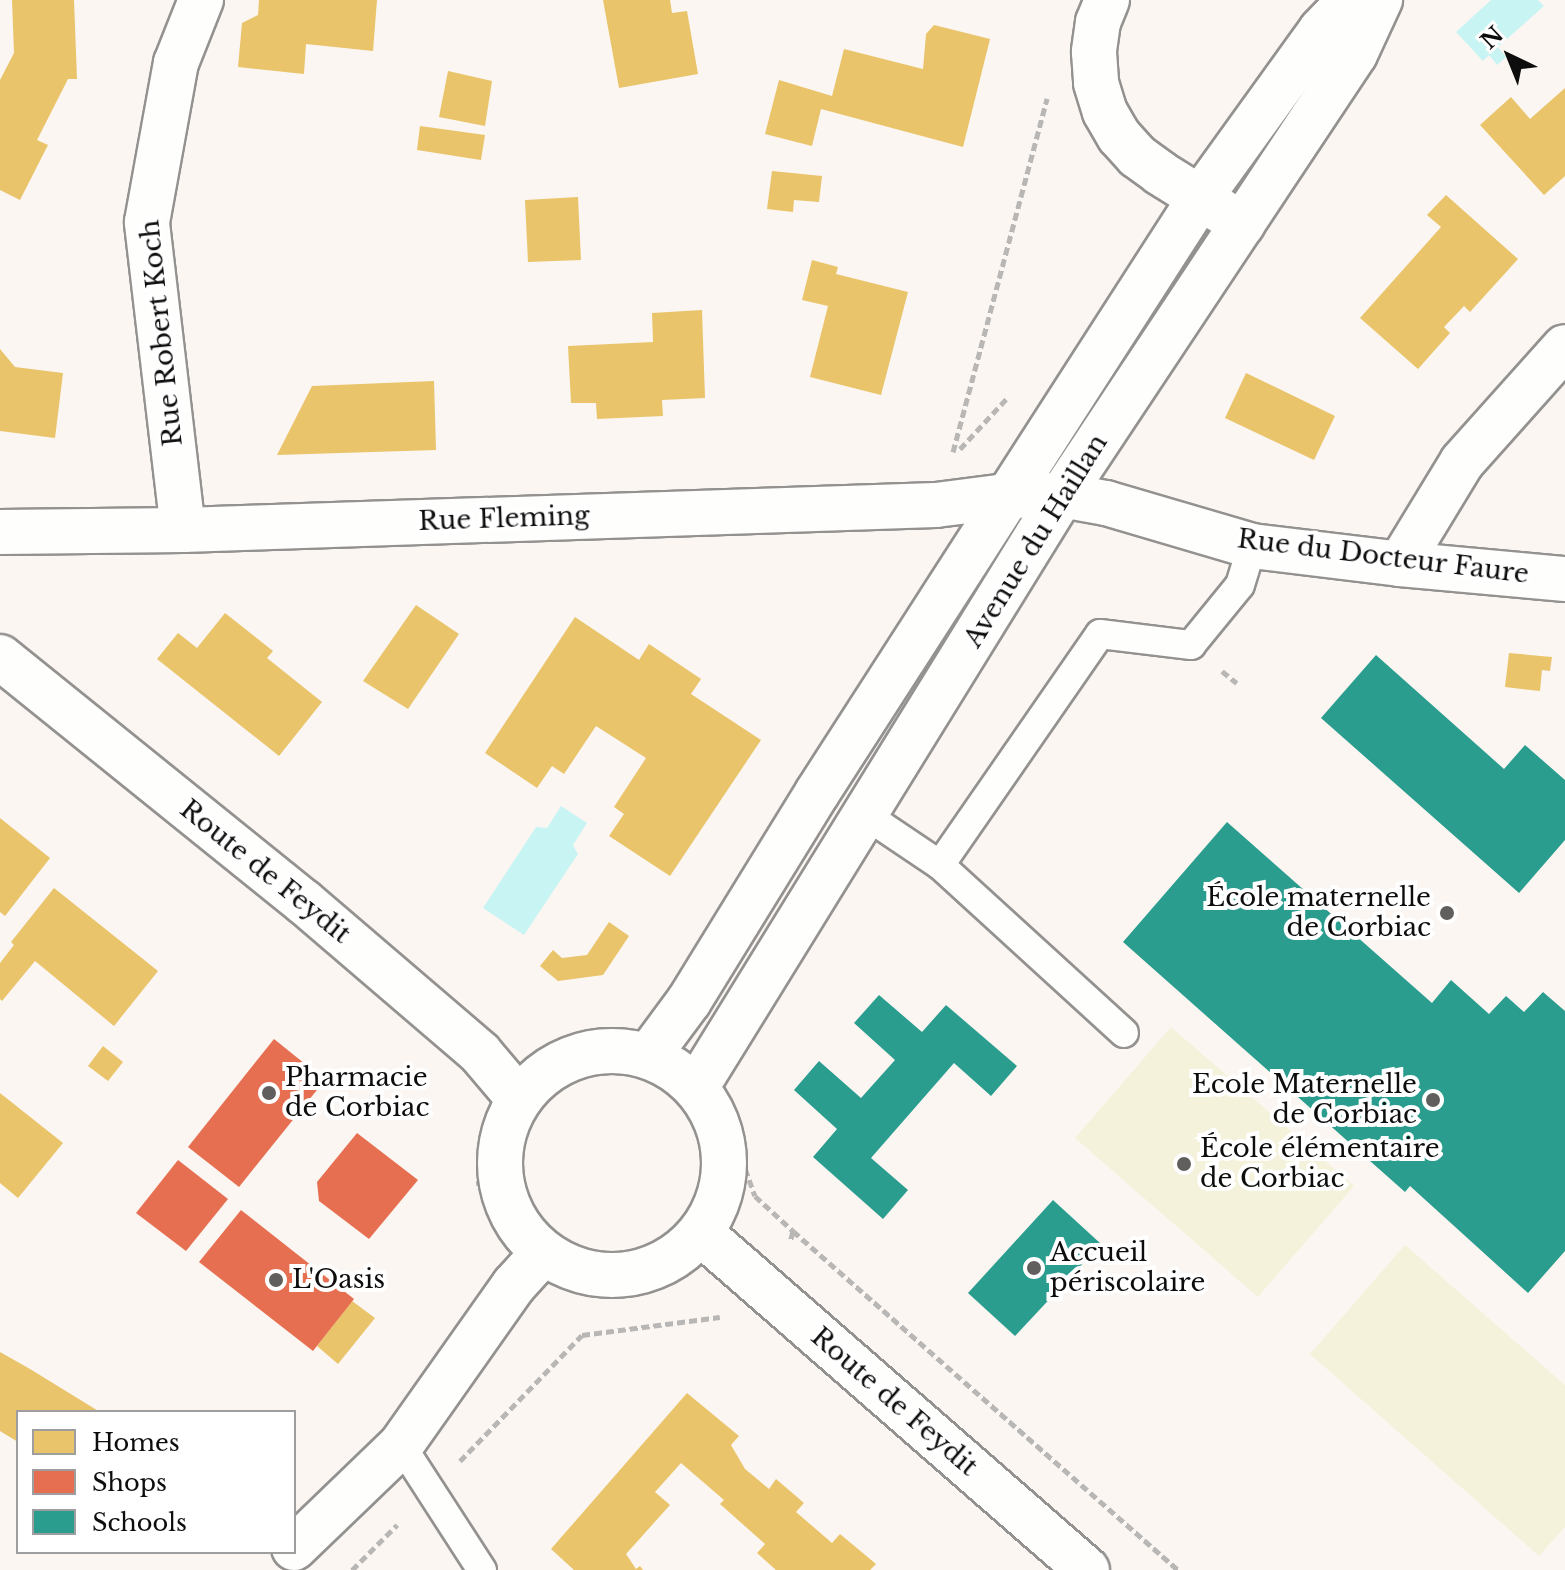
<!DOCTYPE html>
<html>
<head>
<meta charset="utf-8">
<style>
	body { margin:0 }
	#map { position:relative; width:1565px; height:1570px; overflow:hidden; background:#fbf6f1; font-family:"Libre Baskerville",serif }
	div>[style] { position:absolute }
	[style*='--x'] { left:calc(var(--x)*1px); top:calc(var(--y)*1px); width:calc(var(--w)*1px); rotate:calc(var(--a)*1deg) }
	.pitch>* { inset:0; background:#f5f2db }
	.water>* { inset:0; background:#c8f5f4 }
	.homes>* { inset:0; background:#e9c46a }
	.shops>* { inset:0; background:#e76f51 }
	.schools>* { inset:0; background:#2a9d8f }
	.path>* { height:5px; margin-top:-2.5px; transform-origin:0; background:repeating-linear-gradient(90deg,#b8b7b6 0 8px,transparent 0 12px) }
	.roads { filter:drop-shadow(2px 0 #949290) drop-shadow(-2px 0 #949290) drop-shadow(0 2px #949290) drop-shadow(0 -2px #949290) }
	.service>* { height:28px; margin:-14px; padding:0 14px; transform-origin:14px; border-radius:14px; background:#fefefd }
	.minor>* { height:44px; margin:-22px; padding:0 22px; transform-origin:22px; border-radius:22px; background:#fefefd }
	.tertiary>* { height:44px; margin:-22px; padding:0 22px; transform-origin:22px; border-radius:22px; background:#fefefd }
	.tertiary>.ring { margin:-22px; padding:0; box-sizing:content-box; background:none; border:44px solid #fefefd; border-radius:50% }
	.dots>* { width:22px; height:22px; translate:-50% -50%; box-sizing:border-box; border:4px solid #fff; border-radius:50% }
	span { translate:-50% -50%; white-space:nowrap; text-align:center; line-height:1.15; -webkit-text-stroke:8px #fff; paint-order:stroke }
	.street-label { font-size:26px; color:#0d0d0d }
	.poi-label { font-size:26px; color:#0d0d0d }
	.right { translate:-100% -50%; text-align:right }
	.left { translate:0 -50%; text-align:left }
	.legend { position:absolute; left:16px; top:1410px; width:280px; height:144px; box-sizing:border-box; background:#fff; border:2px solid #9e9e9e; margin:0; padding:10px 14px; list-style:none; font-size:24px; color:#0d0d0d }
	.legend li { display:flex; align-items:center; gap:16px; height:40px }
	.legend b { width:40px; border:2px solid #9e9e9e }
	.north { position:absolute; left:1469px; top:16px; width:80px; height:80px; -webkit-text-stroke:6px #fff; paint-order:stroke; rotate:317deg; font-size:22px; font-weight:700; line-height:32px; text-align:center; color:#0d0d0d }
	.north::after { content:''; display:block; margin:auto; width:28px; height:36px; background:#0d0d0d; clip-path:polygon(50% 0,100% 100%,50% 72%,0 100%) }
</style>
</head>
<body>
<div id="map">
	<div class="pitch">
		<i style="clip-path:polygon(1171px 1027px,1354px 1186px,1258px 1297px,1075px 1138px)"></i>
		<i style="clip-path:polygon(1405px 1245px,1565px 1385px,1565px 1527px,1539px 1556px,1310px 1354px)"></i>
	</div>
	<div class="water">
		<i style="clip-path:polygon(1491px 0,1538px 0,1544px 6px,1498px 47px,1506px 57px,1497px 65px,1489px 55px,1483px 61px,1456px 32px)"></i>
		<i style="clip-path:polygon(561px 806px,587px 823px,573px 845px,578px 854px,524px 935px,483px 908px,536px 827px,547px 828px)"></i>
	</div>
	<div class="homes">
		<i style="clip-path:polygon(12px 0,74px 0,77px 79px,68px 79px,37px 140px,48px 145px,20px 200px,0 190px,0 80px,14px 53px)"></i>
		<i style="clip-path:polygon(259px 0,377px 0,373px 51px,306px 44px,304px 74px,238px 67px,242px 23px,258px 15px)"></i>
		<i style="clip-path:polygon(603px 0,670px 0,672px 13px,687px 11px,698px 74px,619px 88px)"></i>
		<i style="clip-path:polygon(934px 25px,990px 39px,963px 147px,821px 109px,812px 146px,765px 134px,779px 80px,832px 96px,844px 49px,923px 69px,926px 34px)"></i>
		<i style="clip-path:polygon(448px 71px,492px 81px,485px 126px,439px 117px)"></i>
		<i style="clip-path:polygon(1565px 88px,1565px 176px,1544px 195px,1480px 125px,1511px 97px,1530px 119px)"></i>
		<i style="clip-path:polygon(420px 126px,485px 135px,481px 160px,417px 150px)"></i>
		<i style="clip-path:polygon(772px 171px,822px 176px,819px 202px,794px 200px,793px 212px,767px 209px)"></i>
		<i style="clip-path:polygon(1446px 195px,1518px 259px,1470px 312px,1464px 306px,1444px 327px,1450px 333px,1418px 369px,1360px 318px,1441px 227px,1427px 215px)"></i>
		<i style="clip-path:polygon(578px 197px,581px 260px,528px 262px,525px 200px)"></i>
		<i style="clip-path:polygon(812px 260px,838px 267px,836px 274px,908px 292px,881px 395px,810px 377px,828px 306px,802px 300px)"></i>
		<i style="clip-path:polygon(702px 310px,705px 398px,662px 400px,663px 416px,597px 419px,596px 403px,571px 403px,568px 346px,653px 342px,652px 313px)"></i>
		<i style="clip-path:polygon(0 349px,15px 367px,63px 373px,55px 438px,0 431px)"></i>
		<i style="clip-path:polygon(1246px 373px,1335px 416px,1314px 460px,1225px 418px)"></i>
		<i style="clip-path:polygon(434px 381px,436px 450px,277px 455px,312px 386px)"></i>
		<i style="clip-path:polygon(416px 605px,459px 634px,408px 709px,363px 681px)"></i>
		<i style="clip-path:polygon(225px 613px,273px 651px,267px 658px,322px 702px,279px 756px,157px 659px,178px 633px,197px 648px)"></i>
		<i style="clip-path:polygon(575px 617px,639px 660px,649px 644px,701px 679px,691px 694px,761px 740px,670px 876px,609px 836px,624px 814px,614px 807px,646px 758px,596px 726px,564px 774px,552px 766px,537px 788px,485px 753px)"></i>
		<i style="clip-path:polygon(1509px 653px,1552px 657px,1550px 671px,1542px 670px,1540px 691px,1505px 687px)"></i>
		<i style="clip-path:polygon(0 818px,50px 858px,5px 916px,0 912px)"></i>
		<i style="clip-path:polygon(54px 888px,158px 971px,114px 1026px,35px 961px,2px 1001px,0 999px,0 963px,14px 945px,11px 942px)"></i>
		<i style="clip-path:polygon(609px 922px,629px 936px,603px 975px,558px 981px,540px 966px,553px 950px,562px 958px,587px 955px)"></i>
		<i style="clip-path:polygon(103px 1046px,123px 1062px,108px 1081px,88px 1066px)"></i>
		<i style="clip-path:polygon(0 1093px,63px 1143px,18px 1198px,0 1183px)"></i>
		<i style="clip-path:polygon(352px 1301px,375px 1318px,338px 1364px,317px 1346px)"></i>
		<i style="clip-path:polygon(0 1352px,30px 1369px,100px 1412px,18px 1412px,18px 1442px,0 1431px)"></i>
		<i style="clip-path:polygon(687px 1393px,739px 1436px,731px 1445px,745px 1469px,769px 1489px,776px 1479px,804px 1503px,796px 1512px,832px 1543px,840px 1534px,876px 1564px,870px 1570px,776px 1570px,757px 1553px,765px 1544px,720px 1504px,724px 1500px,681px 1463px,655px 1492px,670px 1505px,626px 1554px,636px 1569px,640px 1566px,643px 1570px,574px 1570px,551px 1549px)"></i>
	</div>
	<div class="shops">
		<i style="clip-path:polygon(274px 1039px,325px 1080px,239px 1187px,188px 1147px)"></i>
		<i style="clip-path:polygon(357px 1133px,418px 1180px,369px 1239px,319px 1201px,317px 1182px)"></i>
		<i style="clip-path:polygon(178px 1160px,228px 1199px,186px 1251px,136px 1213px)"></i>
		<i style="clip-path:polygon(241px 1210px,354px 1299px,313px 1351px,199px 1262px)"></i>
	</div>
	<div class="schools">
		<i style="clip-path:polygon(1376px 655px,1504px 769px,1525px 745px,1565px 780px,1565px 840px,1519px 893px,1321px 718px)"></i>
		<i style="clip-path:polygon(1227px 822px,1432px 1003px,1451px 980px,1489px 1014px,1506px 996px,1524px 1012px,1543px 992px,1565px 1011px,1565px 1251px,1528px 1293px,1410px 1186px,1405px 1192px,1123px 942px)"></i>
		<i style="clip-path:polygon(879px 995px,922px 1032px,946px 1005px,1017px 1066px,991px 1096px,954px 1063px,871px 1158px,908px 1190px,883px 1219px,813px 1157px,837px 1129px,794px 1090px,819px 1061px,861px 1098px,895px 1060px,854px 1023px)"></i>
		<i style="clip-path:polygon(1053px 1200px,1101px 1244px,1015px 1336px,968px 1293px)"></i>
	</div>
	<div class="path">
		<i style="--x:960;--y:449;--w:71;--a:-47.3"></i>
		<i style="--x:953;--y:452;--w:366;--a:-75.1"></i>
		<i style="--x:1222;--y:671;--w:19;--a:39"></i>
		<i style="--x:735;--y:1120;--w:37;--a:81"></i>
		<i style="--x:741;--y:1157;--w:41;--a:70.3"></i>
		<i style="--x:755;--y:1196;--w:52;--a:42.6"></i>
		<i style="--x:793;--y:1231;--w:11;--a:105"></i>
		<i style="--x:476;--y:1183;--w:24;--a:-5"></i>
		<i style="--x:793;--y:1231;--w:513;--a:41.36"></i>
		<i style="--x:460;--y:1461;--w:175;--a:-45.9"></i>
		<i style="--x:582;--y:1335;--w:139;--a:-7.4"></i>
		<i style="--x:352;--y:1570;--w:64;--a:-45"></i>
	</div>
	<div class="roads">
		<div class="service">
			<i style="--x:864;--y:814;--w:92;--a:33.9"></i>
			<i style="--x:940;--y:865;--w:249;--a:42.4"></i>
			<i style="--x:940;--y:865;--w:281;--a:-55.3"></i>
			<i style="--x:1100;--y:634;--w:92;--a:6.9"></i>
			<i style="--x:1191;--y:645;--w:77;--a:-50.8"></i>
			<i style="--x:1240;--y:585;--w:41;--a:-72.9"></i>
			<i style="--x:401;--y:1445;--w:149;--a:57.1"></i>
		</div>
		<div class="minor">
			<i style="--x:1107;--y:0;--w:24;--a:112"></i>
			<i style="--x:1098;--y:22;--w:30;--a:98"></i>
			<i style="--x:1094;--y:52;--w:31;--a:86"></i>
			<i style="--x:1096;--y:83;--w:30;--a:73"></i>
			<i style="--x:1105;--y:112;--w:28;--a:60"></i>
			<i style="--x:1119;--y:136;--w:27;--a:48"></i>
			<i style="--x:1137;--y:156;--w:29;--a:36"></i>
			<i style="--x:1160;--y:173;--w:97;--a:31.9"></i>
			<i style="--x:183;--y:530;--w:310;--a:-96.7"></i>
			<i style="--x:147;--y:222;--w:162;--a:-79.7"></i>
			<i style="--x:176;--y:63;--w:68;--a:-68.4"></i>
			<i style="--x:0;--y:532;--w:183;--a:-0.6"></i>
			<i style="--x:183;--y:530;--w:753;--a:-1.9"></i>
			<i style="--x:936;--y:505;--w:72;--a:-7.2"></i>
			<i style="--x:1007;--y:496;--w:55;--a:-1"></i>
			<i style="--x:1062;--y:495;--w:45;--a:10.3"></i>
			<i style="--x:1106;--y:503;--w:152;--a:16.4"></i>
			<i style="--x:1252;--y:546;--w:149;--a:6.9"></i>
			<i style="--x:1400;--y:564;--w:166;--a:5.2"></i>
			<i style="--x:1400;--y:564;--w:119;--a:-58.7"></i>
			<i style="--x:1462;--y:462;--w:154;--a:-48.2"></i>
		</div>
		<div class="tertiary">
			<i style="--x:0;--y:657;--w:390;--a:38.9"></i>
			<i style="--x:304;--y:902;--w:232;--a:40.6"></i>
			<i style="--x:480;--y:1053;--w:60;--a:49.7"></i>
			<i class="ring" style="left:500px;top:1051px;width:180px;height:180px"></i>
			<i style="--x:649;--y:1055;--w:67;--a:-53.5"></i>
			<i style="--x:689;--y:1001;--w:244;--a:-58.4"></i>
			<i style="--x:817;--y:793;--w:708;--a:-57.23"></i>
			<i style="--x:1200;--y:198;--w:207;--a:-54.2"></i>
			<i style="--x:1321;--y:30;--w:42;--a:-46"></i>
			<i style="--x:697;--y:1086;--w:695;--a:-58.3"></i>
			<i style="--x:1062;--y:495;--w:529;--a:-56.4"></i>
			<i style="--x:1355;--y:54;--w:60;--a:-65.2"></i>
			<i style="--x:702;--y:1234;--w:511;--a:41.11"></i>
			<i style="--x:294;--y:1548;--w:149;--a:-43.9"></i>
			<i style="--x:401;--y:1445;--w:196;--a:-54.8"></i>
			<i style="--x:514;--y:1285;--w:43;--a:-47.8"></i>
		</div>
	</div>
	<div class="dots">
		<i style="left:1447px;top:913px;background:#605f5d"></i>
		<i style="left:269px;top:1093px;background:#605f5d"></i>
		<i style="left:1433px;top:1100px;background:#605f5d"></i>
		<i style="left:1184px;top:1164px;background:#605f5d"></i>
		<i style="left:1034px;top:1268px;background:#605f5d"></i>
		<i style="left:276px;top:1280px;background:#605f5d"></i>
	</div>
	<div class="street-label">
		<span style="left:162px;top:333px;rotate:-96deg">Rue Robert Koch</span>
		<span style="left:504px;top:519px;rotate:-2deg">Rue Fleming</span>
		<span style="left:1036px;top:541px;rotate:-58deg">Avenue du Haillan</span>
		<span style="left:1383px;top:557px;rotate:7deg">Rue du Docteur Faure</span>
		<span style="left:265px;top:872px;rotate:39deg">Route de Feydit</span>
		<span style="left:894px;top:1402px;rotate:41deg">Route de Feydit</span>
	</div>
	<div class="poi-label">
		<span class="right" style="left:1431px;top:913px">École maternelle<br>de Corbiac</span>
		<span class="left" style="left:285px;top:1093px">Pharmacie<br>de Corbiac</span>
		<span class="right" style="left:1417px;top:1100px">Ecole Maternelle<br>de Corbiac</span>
		<span class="left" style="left:1200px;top:1164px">École élémentaire<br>de Corbiac</span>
		<span class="left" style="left:1050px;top:1268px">Accueil<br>périscolaire</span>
		<span class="left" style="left:292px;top:1280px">L'Oasis</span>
	</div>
	<ul class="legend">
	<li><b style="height:22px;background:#e9c46a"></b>Homes</li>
	<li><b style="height:22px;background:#e76f51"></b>Shops</li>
	<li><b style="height:22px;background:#2a9d8f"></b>Schools</li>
	</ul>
	<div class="north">N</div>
</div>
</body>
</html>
